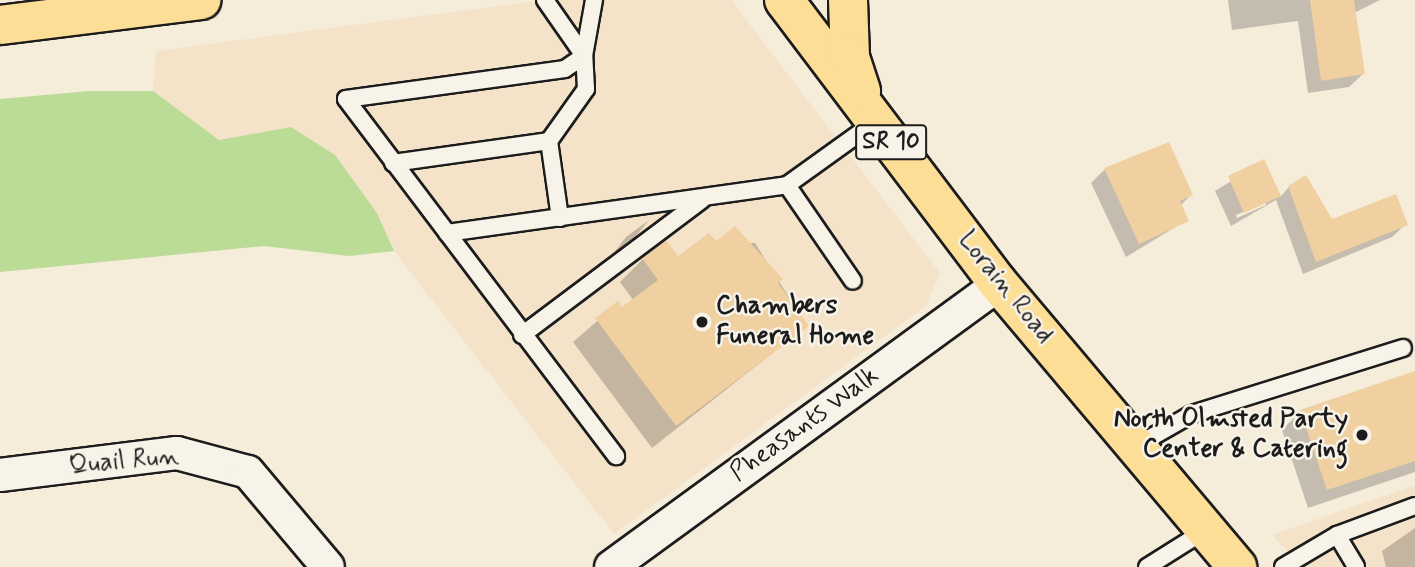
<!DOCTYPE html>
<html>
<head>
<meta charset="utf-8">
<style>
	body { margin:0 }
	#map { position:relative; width:1415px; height:567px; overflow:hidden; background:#f6ecda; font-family:Mynerve,sans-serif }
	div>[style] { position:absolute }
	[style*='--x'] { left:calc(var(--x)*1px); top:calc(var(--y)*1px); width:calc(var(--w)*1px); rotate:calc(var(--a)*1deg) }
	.built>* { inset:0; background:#f4e3c9 }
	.green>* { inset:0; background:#badc96 }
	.shadow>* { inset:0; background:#0003 }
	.building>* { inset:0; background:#f0cfa1 }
	.roads { filter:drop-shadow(2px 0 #1c1c1c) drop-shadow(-2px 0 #1c1c1c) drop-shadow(0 2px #1c1c1c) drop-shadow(0 -2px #1c1c1c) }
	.lane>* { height:16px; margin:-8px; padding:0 8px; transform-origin:8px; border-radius:8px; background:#f7f3e8 }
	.street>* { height:32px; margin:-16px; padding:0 16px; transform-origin:16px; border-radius:16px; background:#f7f3e8 }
	.primary>* { height:38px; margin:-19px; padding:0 19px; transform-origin:19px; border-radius:19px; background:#fcde96 }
	.dots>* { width:19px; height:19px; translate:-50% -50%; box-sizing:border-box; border:4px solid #f7f3e8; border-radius:50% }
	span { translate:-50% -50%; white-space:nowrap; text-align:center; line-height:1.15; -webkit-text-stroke:5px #f7f3e8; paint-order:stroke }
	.shield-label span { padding:2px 5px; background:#f7f3e8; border:2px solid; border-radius:5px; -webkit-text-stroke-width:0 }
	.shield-label { font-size:24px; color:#1c1c1c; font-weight:700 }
	.street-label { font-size:26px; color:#1c1c1c }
	.poi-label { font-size:26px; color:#1c1c1c; font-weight:700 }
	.left { translate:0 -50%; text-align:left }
	.right { translate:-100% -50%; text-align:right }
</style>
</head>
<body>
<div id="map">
	<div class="built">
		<i style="clip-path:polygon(544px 0,731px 0,940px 273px,926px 306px,614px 534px,394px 251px,377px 213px,291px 127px,219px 140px,153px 91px,156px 51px)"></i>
		<i style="clip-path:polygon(1415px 485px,1415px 567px,1303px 567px,1272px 535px)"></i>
	</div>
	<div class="green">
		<i style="clip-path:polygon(89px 91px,153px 91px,219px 140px,291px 127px,335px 155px,377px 213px,394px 251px,349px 256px,264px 246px,0 272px,0 99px)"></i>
	</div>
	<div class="shadow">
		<i style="clip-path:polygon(1228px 0,1380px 0,1354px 13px,1363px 74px,1349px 87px,1308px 93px,1298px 21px,1232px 30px)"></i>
		<i style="clip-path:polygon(evenodd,1263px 162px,1280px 197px,1289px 187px,1331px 221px,1406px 224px,1392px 237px,1303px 274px,1276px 200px,1231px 226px,1215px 191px,1263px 162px,1266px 202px,1266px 205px,1237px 218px,1236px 215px,1266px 202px)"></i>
		<i style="clip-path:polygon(1105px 169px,1191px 195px,1180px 206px,1187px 220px,1126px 257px,1091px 183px)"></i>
		<i style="clip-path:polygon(649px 220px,628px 246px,606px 263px,626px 237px)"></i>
		<i style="clip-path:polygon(755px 243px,807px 326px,652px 448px,573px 342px,617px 304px,622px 310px,634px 301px,620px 282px,643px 259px,677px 259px,715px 244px)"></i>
		<i style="clip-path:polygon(1415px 373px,1415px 472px,1308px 508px,1282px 430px,1301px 411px)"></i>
		<i style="clip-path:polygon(1415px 528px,1415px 567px,1386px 567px,1382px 551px)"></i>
	</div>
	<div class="building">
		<i style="clip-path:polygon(1310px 0,1354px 0,1365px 74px,1321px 81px)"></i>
		<i style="clip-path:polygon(1169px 142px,1193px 195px,1180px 201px,1189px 221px,1139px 244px,1104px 168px)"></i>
		<i style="clip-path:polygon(1264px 159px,1281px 196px,1244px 213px,1228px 176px)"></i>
		<i style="clip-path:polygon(1306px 175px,1332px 219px,1396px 194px,1408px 225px,1316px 262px,1288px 186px)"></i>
		<i style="clip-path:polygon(735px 226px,783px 279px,778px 283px,809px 326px,676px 426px,595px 318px,618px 301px,622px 307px,658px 280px,642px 258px,666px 240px,678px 256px,709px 233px,716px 241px)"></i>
		<i style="clip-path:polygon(1415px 371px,1415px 461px,1327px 490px,1300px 410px)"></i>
	</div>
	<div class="roads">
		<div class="lane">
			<i style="--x:545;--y:0;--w:68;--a:55.1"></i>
			<i style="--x:584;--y:56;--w:23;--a:146"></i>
			<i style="--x:565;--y:69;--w:221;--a:172.2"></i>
			<i style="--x:346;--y:99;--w:448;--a:52.9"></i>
			<i style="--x:393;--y:163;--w:158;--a:-8"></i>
			<i style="--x:787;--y:185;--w:116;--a:55.5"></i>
			<i style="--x:560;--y:218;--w:78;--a:-98.1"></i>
			<i style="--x:549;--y:141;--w:64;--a:-54.6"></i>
			<i style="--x:586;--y:89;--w:33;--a:-93"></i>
			<i style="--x:584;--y:56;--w:57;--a:-79.9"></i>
			<i style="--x:447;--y:233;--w:343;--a:-8"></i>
			<i style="--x:787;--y:185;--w:110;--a:-35.7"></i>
			<i style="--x:522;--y:335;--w:225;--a:-36.9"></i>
			<i style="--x:1136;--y:446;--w:64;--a:-29.7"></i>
			<i style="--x:1192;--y:414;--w:221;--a:-17.4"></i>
			<i style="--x:1337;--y:535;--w:83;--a:-20.4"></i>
			<i style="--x:1147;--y:567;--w:70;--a:-32.1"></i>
			<i style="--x:1283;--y:567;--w:63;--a:-30.7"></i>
			<i style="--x:1337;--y:535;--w:37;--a:59"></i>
		</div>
		<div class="street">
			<i style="--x:0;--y:475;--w:178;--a:-7.1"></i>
			<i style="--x:177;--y:453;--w:73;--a:15"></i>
			<i style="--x:248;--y:472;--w:124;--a:49.9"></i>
			<i style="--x:611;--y:567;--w:480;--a:-36.1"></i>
		</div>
		<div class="primary">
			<i style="--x:784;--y:0;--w:356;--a:52.9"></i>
			<i style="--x:999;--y:284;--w:370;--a:49.9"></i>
			<i style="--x:848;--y:0;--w:57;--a:88"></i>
			<i style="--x:850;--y:57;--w:36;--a:72"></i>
			<i style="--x:0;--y:25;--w:203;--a:-7.1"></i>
		</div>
	</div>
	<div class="dots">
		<i style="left:702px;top:322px;background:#1c1c1c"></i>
		<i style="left:1362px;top:435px;background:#1c1c1c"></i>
	</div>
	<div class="shield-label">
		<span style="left:891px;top:142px">SR 10</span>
	</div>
	<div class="street-label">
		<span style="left:1005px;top:288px;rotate:51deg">Lorain Road</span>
		<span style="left:805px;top:425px;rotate:-36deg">Pheasants Walk</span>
		<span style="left:124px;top:462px;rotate:-5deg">Quail Run</span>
	</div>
	<div class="poi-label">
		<span class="left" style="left:716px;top:322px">Chambers<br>Funeral Home</span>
		<span class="right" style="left:1348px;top:435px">North Olmsted Party<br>Center &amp; Catering</span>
	</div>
</div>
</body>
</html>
